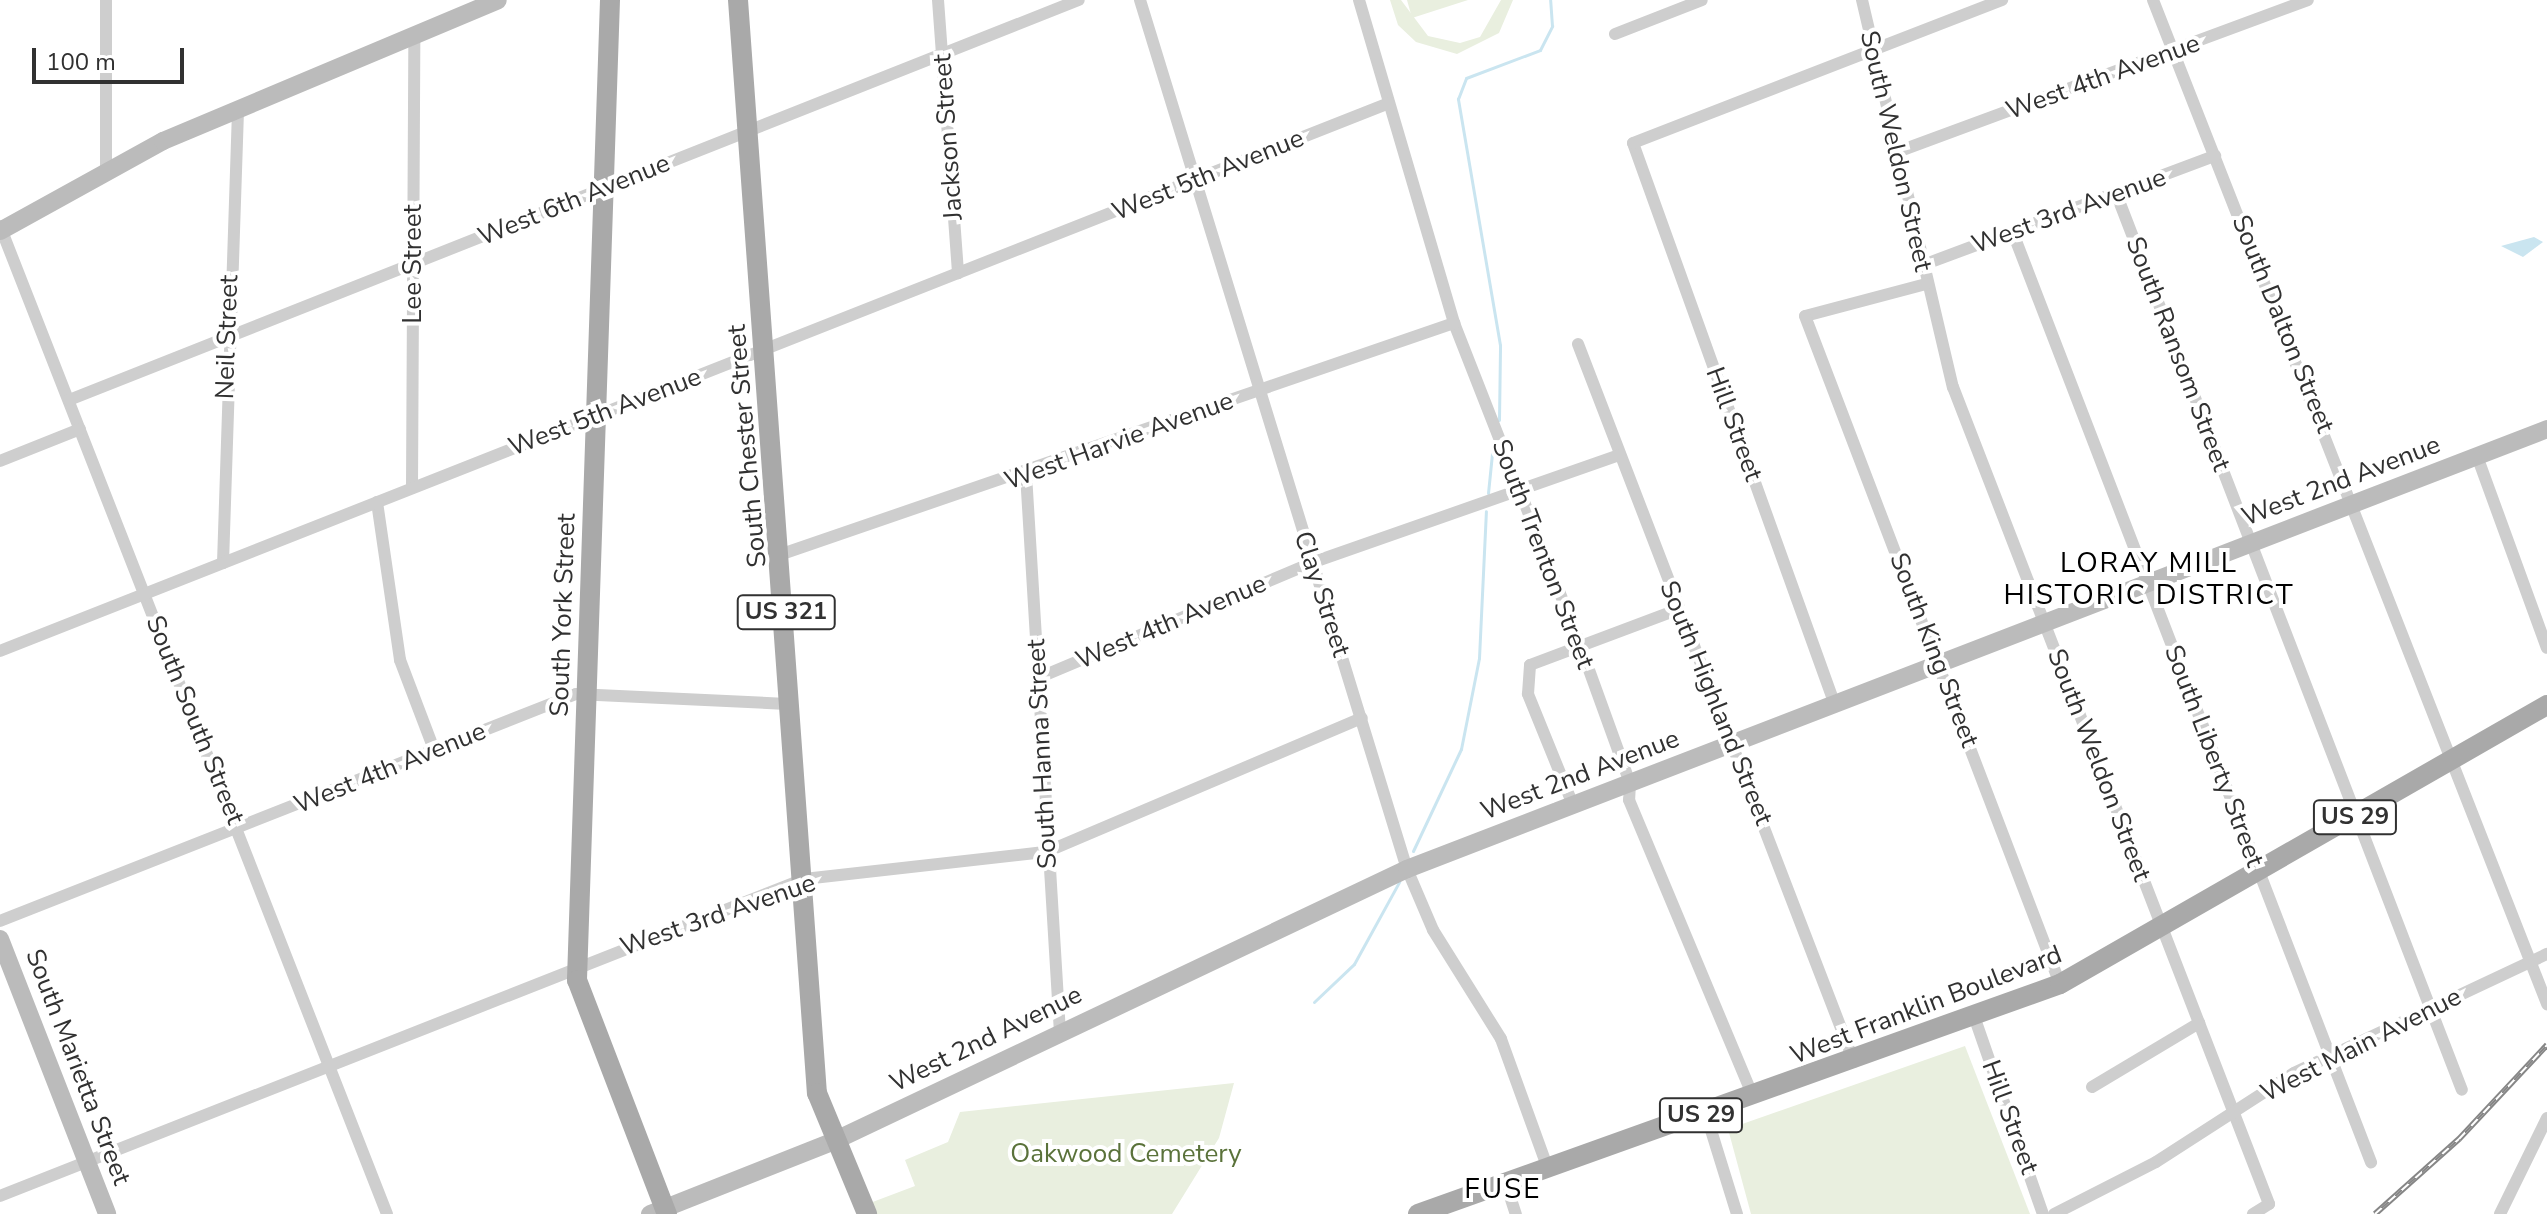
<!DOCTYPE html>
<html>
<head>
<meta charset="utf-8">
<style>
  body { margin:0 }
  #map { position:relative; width:2547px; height:1214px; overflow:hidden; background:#fff; font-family:"Nunito Sans",sans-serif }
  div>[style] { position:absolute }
  .green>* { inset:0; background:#e9efdf }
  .water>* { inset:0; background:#cae5f0 }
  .stream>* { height:3px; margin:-1.5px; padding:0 1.5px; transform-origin:1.5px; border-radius:1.5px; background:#cae5f0 }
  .street>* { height:12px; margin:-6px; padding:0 6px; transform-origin:6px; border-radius:6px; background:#cecece }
  .secondary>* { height:18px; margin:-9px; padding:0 9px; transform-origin:9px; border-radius:9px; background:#bbb }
  .primary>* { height:20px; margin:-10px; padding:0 10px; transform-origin:10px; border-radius:10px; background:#a9a9a9 }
  .rail>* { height:6px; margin-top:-3px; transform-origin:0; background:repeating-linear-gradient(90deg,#fff 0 9px,#868686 0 18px); box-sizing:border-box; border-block:2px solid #868686 }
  span { translate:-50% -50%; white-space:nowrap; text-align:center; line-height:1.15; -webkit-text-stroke:8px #fff; paint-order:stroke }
  .shield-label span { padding:2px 6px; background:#fff; border:2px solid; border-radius:6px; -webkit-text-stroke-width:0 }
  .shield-label { font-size:24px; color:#313131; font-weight:700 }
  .street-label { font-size:26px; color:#313131 }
  .park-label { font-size:26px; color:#5a723a }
  .neighbourhood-label { font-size:28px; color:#000; letter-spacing:2px }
  .scale { position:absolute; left:32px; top:48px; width:152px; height:36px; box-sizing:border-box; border:4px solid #313131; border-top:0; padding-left:10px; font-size:24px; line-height:28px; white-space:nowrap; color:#313131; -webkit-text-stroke:6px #fff; paint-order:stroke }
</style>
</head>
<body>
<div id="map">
  <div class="green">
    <div style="clip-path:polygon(1390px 0,1401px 0,1428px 36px,1460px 43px,1480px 37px,1501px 0,1513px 0,1499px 33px,1457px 54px,1416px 42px,1398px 25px)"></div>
    <div style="clip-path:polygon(1407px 0,1468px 0,1412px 18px)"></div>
    <div style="clip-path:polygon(1965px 1046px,2030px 1214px,1751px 1214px,1728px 1129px)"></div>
    <div style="clip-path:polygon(1234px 1083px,1219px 1138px,1172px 1214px,875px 1214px,870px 1203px,915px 1186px,905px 1160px,948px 1142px,960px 1112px)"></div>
  </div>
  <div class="water">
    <div style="clip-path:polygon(2534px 237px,2543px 242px,2523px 257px,2501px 246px)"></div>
  </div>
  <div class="stream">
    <div style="left:1499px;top:420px;width:75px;rotate:-89.2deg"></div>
    <div style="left:1500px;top:345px;width:250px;rotate:-99.7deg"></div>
    <div style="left:1458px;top:99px;width:22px;rotate:-69deg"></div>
    <div style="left:1466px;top:78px;width:79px;rotate:-20.7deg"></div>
    <div style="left:1540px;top:50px;width:27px;rotate:-63deg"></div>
    <div style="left:1552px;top:26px;width:26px;rotate:-94deg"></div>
    <div style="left:1488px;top:493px;width:49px;rotate:-84.2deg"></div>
    <div style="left:1413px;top:851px;width:113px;rotate:-64.8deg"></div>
    <div style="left:1461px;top:749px;width:93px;rotate:-78.8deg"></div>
    <div style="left:1479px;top:658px;width:147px;rotate:-87.3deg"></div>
    <div style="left:1314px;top:1002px;width:55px;rotate:-43.5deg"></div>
    <div style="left:1354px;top:964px;width:94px;rotate:-61.2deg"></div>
  </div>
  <div class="street">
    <div style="left:938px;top:0;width:274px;rotate:85.8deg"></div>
    <div style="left:1140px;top:0;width:909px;rotate:72.92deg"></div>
    <div style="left:1407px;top:869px;width:66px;rotate:66.9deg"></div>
    <div style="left:1433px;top:930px;width:128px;rotate:58deg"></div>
    <div style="left:1501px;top:1039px;width:138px;rotate:70.1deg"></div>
    <div style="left:1359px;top:0;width:337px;rotate:73.6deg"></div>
    <div style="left:1454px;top:323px;width:346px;rotate:68.6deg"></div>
    <div style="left:1580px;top:645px;width:147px;rotate:70.1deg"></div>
    <div style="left:1630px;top:783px;width:17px;rotate:93deg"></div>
    <div style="left:1629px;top:800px;width:322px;rotate:67.3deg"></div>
    <div style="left:1862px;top:0;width:398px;rotate:76.8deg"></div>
    <div style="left:1953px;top:387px;width:876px;rotate:68.85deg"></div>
    <div style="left:2269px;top:1204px;width:19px;rotate:148deg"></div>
    <div style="left:2153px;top:0;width:1079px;rotate:68.57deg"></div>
    <div style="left:1615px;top:34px;width:93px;rotate:-21.3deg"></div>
    <div style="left:1897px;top:152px;width:438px;rotate:-20.3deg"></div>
    <div style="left:106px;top:169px;width:169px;rotate:-90deg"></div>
    <div style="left:2116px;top:193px;width:961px;rotate:68.91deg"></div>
    <div style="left:0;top:226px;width:1061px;rotate:68.61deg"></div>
    <div style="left:2013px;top:233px;width:996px;rotate:68.93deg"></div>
    <div style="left:1923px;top:265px;width:312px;rotate:-20.5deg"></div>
    <div style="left:1926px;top:284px;width:125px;rotate:165.2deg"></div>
    <div style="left:1805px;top:316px;width:715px;rotate:69.11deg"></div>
    <div style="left:1578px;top:344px;width:769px;rotate:68.97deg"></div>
    <div style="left:69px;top:400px;width:1086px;rotate:-21.61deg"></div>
    <div style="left:2477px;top:456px;width:204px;rotate:70deg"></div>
    <div style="left:0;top:461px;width:86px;rotate:-21.8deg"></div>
    <div style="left:1026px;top:474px;width:560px;rotate:86.52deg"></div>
    <div style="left:412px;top:488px;width:448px;rotate:-89.7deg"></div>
    <div style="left:377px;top:502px;width:160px;rotate:81.7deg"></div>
    <div style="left:400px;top:660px;width:98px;rotate:69.2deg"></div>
    <div style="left:782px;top:554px;width:711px;rotate:-18.97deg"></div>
    <div style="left:223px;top:563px;width:452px;rotate:-88.1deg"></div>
    <div style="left:0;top:651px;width:1493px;rotate:-21.53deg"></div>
    <div style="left:1038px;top:678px;width:296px;rotate:-22.8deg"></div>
    <div style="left:1311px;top:563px;width:327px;rotate:-19.3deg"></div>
    <div style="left:1835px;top:705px;width:597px;rotate:-109.77deg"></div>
    <div style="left:1633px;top:143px;width:396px;rotate:-21.2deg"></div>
    <div style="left:1573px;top:805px;width:120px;rotate:-112.1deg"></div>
    <div style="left:1528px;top:694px;width:29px;rotate:-86deg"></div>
    <div style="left:1530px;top:665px;width:159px;rotate:-20.6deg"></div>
    <div style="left:0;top:921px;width:619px;rotate:-21.51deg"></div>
    <div style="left:576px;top:694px;width:216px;rotate:2.7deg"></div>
    <div style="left:1975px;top:1019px;width:207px;rotate:70.8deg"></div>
    <div style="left:2092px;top:1087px;width:125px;rotate:-30.9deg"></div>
    <div style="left:1706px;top:1114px;width:105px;rotate:72.8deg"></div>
    <div style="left:1506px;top:1184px;width:32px;rotate:72deg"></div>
    <div style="left:0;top:1196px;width:864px;rotate:-21.52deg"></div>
    <div style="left:804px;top:879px;width:244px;rotate:-6.4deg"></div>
    <div style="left:1046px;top:852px;width:343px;rotate:-23deg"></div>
    <div style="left:2054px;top:1214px;width:114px;rotate:-27deg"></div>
    <div style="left:2156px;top:1162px;width:164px;rotate:-32.8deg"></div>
    <div style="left:2294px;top:1073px;width:280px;rotate:-25.2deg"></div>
    <div style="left:2500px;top:1214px;width:107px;rotate:-63.9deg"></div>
  </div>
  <div class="secondary">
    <div style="left:0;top:231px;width:186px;rotate:-28.9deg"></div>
    <div style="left:163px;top:141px;width:363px;rotate:-22.8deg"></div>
    <div style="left:0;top:939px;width:295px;rotate:68.7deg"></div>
    <div style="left:650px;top:1214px;width:198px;rotate:-21.6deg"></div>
    <div style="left:834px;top:1141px;width:634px;rotate:-25.39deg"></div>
    <div style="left:1407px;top:869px;width:1222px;rotate:-21.1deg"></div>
  </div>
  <div class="primary">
    <div style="left:610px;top:0;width:981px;rotate:91.93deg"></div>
    <div style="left:577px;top:980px;width:251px;rotate:69deg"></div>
    <div style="left:738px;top:0;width:1096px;rotate:85.87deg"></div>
    <div style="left:817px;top:1093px;width:131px;rotate:67.5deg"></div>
    <div style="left:1418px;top:1214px;width:682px;rotate:-19.71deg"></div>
    <div style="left:2060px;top:984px;width:561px;rotate:-29.81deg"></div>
  </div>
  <div class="rail">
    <div style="left:2375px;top:1214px;width:113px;rotate:-41.8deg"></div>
    <div style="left:2459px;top:1139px;width:129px;rotate:-46.9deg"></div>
  </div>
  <div class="shield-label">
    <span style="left:786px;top:612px">US 321</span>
    <span style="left:2355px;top:817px">US 29</span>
    <span style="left:1701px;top:1115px">US 29</span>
  </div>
  <div class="street-label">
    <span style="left:2103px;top:77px;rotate:-20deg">West 4th Avenue</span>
    <span style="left:948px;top:137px;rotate:-94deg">Jackson Street</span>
    <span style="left:1896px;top:151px;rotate:77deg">South Weldon Street</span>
    <span style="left:1208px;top:175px;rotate:-22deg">West 5th Avenue</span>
    <span style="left:574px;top:200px;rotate:-22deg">West 6th Avenue</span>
    <span style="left:2069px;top:211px;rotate:-20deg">West 3rd Avenue</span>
    <span style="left:413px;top:264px;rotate:-90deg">Lee Street</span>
    <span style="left:2283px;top:324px;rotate:68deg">South Dalton Street</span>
    <span style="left:227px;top:337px;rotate:-88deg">Neil Street</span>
    <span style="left:2178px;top:354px;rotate:69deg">South Ransom Street</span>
    <span style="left:605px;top:412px;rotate:-21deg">West 5th Avenue</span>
    <span style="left:1734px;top:424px;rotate:70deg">Hill Street</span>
    <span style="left:1119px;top:441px;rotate:-20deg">West Harvie Avenue</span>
    <span style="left:747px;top:446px;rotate:-95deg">South Chester Street</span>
    <span style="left:2341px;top:481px;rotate:-21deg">West 2nd Avenue</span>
    <span style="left:1543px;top:554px;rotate:69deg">South Trenton Street</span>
    <span style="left:1322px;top:594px;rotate:72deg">Clay Street</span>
    <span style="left:563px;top:615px;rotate:-88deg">South York Street</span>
    <span style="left:1171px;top:622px;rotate:-23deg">West 4th Avenue</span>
    <span style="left:1934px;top:650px;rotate:69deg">South King Street</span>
    <span style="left:1716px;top:703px;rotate:68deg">South Highland Street</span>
    <span style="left:195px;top:720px;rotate:68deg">South South Street</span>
    <span style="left:1042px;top:754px;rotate:-93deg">South Hanna Street</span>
    <span style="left:2214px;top:756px;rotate:69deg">South Liberty Street</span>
    <span style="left:2099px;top:765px;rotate:69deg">South Weldon Street</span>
    <span style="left:390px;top:768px;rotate:-22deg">West 4th Avenue</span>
    <span style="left:1580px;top:775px;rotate:-21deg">West 2nd Avenue</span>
    <span style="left:718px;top:915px;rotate:-19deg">West 3rd Avenue</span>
    <span style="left:1926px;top:1005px;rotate:-21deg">West Franklin Boulevard</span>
    <span style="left:986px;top:1039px;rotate:-26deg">West 2nd Avenue</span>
    <span style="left:2361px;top:1045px;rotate:-27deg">West Main Avenue</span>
    <span style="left:78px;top:1067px;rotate:69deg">South Marietta Street</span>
    <span style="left:2010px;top:1117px;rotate:70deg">Hill Street</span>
  </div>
  <div class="park-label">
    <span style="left:1126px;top:1154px">Oakwood Cemetery</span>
  </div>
  <div class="neighbourhood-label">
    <span style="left:2149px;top:579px">LORAY MILL<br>HISTORIC DISTRICT</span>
    <span style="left:1503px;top:1189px">FUSE</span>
  </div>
  <div class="scale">100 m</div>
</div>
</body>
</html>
